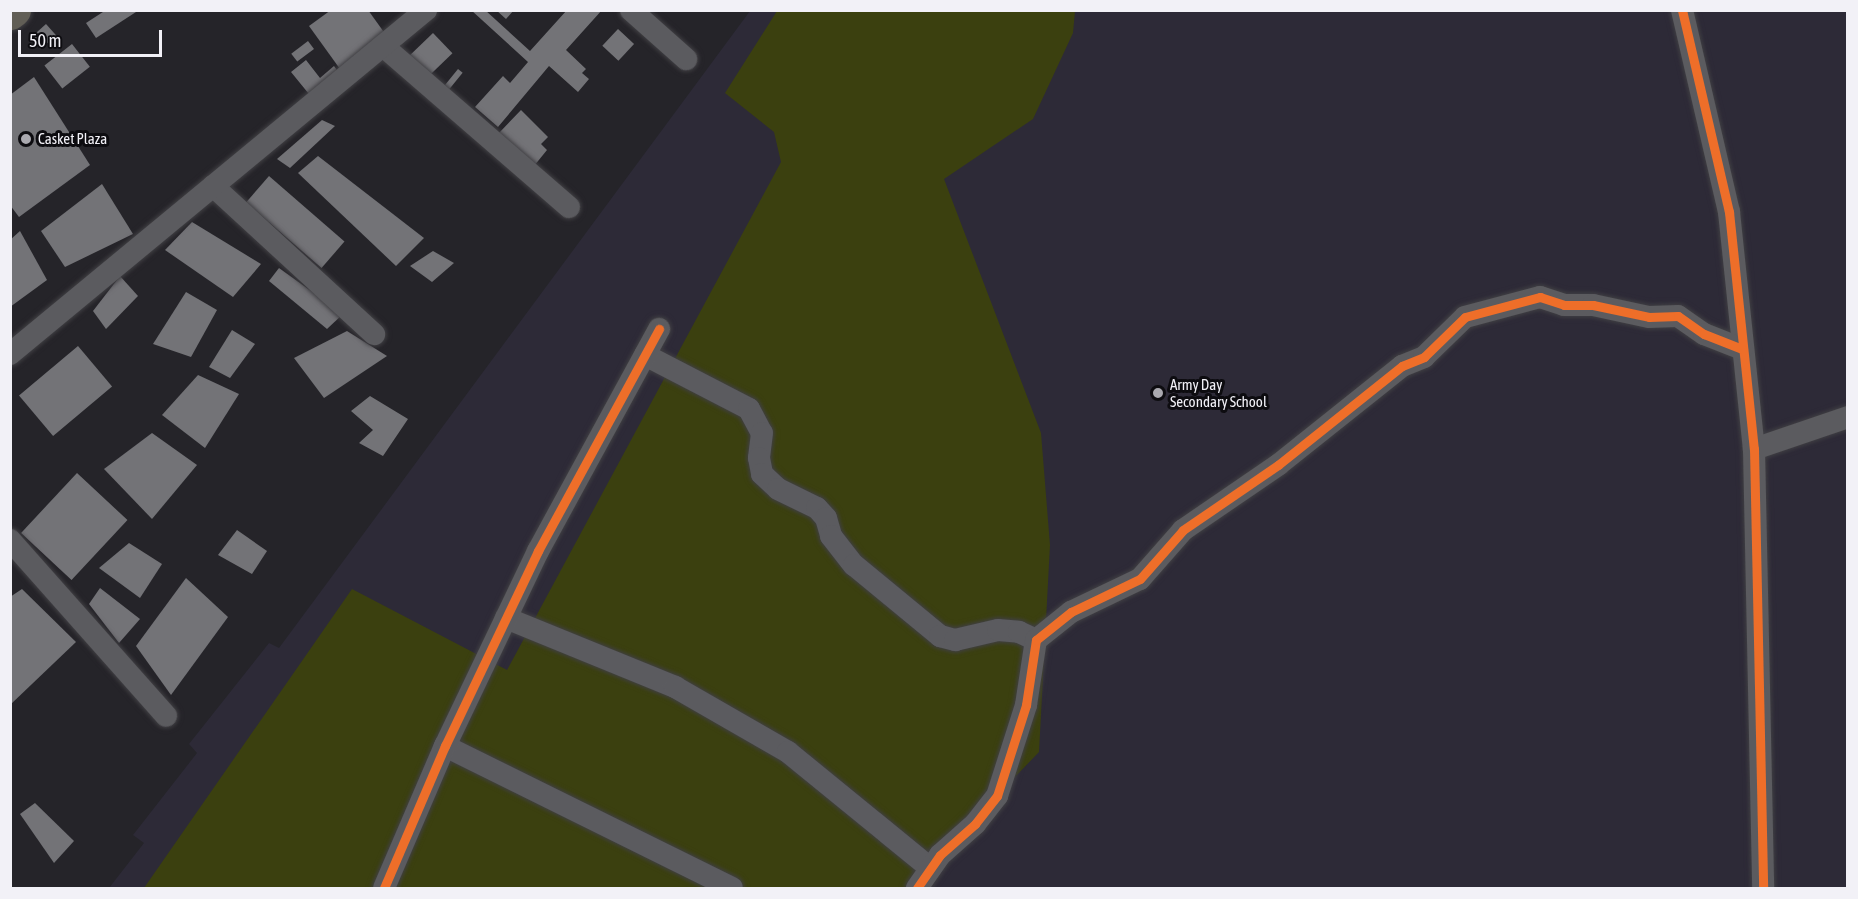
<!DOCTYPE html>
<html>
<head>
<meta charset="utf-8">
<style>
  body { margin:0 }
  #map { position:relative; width:1858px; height:899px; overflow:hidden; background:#252429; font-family:"Asap Condensed",sans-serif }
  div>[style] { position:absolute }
  .built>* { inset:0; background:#2d2a37 }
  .green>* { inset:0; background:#3b400f }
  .building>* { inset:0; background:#737377; transform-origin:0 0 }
  .roads { filter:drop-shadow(0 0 2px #403f43) drop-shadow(0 0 2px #403f43) }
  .minor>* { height:22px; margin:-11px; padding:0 11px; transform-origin:11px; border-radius:11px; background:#5b5b5f }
  .trunk>* { height:33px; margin:-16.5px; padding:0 16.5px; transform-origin:16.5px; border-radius:16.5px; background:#615e56 }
  .cycleway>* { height:9px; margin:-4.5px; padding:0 4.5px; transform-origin:4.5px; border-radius:4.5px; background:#ee6e29 }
  .dots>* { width:16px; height:16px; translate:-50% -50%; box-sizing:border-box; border:3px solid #0d0c10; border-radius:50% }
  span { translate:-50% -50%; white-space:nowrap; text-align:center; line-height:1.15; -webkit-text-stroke:6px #0d0c10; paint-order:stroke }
  .poi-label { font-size:15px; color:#f2f1f7 }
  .left { translate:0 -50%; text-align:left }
  .frame { position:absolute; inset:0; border:12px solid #f2f1f7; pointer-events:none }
  .scale { position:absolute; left:18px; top:30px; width:144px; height:27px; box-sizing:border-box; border:3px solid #f2f1f7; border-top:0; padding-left:8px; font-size:18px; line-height:21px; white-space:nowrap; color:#f2f1f7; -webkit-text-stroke:4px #0d0c10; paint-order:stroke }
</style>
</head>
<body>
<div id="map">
  <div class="built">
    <div style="clip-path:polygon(750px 11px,1847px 11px,1847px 888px,109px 888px,144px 843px,133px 835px,197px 753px,189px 744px,269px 643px,279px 648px)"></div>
  </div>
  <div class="green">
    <div style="clip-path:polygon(777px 11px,1075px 11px,1073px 33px,1033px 119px,944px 179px,1041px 433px,1050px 545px,1039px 752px,908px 888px,144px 888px,352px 589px,507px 670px,781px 162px,774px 132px,725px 93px)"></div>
  </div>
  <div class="building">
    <div style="clip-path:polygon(106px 10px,135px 10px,136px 12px,96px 38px,86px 23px)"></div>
    <div style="clip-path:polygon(331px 10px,368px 10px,386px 35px,340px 69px,309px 26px)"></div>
    <div style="clip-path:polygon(471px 10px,485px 10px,530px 51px,567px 10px,602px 10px,566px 50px,586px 69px,582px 73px,589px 79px,578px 92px,549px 66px,498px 127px,475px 107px,503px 76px,510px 83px,528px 62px)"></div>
    <div style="clip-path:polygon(496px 10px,514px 10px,506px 19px)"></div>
    <div style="left:46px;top:24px;width:15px;height:21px;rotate:48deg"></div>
    <div style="left:618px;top:29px;width:22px;height:23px;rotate:43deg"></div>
    <div style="left:433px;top:33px;width:28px;height:35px;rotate:46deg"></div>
    <div style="left:308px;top:41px;width:10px;height:21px;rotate:53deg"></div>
    <div style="left:72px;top:44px;width:29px;height:35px;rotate:52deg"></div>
    <div style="clip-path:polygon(306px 60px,320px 78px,334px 66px,342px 77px,313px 99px,291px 72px)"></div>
    <div style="left:458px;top:69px;width:6px;height:21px;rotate:39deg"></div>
    <div style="clip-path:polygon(34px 77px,90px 165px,19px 217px,10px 205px,10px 95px)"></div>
    <div style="clip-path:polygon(521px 110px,548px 137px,541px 144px,547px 150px,534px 166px,498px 134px)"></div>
    <div style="clip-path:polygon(322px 120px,335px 126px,290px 168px,277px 159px)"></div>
    <div style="clip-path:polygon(318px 156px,424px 238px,396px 266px,298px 173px)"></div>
    <div style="left:269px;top:176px;width:100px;height:35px;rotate:41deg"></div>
    <div style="clip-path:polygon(102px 184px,133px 234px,65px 267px,41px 231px)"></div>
    <div style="clip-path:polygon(192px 222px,261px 264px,233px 297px,165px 250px)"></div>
    <div style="clip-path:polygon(20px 231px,47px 280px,10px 307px,10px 240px)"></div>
    <div style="clip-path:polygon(433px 251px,454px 263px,432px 282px,410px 266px)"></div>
    <div style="clip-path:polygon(279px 268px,343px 314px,327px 329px,269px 281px)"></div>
    <div style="clip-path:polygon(120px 276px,138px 296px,106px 329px,93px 311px)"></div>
    <div style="clip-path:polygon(186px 292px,217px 310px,191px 357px,153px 344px)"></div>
    <div style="clip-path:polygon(232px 330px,255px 344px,230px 378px,209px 367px)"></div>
    <div style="clip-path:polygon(347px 331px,387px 356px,324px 398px,294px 358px)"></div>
    <div style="left:78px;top:346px;width:53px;height:77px;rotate:50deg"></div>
    <div style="clip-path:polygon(198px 375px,239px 394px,205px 448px,162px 415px)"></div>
    <div style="clip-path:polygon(370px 396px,408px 419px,383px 456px,359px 443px,373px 430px,351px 411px)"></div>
    <div style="clip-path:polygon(152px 433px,197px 465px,152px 519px,104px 469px)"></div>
    <div style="left:77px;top:473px;width:69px;height:82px;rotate:43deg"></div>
    <div style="clip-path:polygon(237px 530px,267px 551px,252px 574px,218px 555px)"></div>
    <div style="clip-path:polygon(129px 543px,162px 564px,140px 598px,99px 568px)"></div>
    <div style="clip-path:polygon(186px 578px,228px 617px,171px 695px,136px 646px)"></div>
    <div style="clip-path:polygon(100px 588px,140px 619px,119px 643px,89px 604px)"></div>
    <div style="clip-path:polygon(22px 589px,76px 642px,10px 705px,10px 597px)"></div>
    <div style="clip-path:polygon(35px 803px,74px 841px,54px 863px,20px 814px)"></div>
  </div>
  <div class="roads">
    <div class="minor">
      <div style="left:631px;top:10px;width:74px;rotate:41.7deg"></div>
      <div style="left:1682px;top:10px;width:207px;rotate:76.9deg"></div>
      <div style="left:1729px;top:212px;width:238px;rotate:84deg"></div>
      <div style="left:1754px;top:449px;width:439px;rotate:88.8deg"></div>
      <div style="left:383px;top:46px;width:246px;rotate:40.9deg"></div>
      <div style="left:213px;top:186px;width:219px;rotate:42.6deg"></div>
      <div style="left:10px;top:354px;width:540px;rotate:-39.59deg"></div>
      <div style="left:645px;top:355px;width:117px;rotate:27.4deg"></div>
      <div style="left:749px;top:409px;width:27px;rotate:62deg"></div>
      <div style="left:762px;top:433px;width:25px;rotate:97deg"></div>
      <div style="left:759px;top:458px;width:16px;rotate:79deg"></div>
      <div style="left:762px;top:474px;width:22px;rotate:43deg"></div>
      <div style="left:778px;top:489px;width:43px;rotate:26deg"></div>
      <div style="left:817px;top:508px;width:13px;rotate:48deg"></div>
      <div style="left:826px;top:518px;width:19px;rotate:74deg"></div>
      <div style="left:831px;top:536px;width:37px;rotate:52deg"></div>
      <div style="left:854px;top:565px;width:112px;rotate:39.5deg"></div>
      <div style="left:940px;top:636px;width:16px;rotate:15deg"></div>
      <div style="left:955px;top:640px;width:44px;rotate:-13.1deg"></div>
      <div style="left:998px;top:630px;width:21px;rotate:5deg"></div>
      <div style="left:1019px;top:632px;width:19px;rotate:25deg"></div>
      <div style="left:1754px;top:449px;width:99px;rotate:-18.8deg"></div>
      <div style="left:10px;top:540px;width:235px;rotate:48.4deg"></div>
      <div style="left:506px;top:618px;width:183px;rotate:22.2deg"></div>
      <div style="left:675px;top:687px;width:130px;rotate:29.9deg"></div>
      <div style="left:788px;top:752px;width:183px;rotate:39.2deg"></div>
      <div style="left:445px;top:746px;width:320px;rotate:26.3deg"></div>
      <div style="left:384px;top:888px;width:155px;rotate:-66.8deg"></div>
      <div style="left:445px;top:746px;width:216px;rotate:-64.5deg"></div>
      <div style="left:538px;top:551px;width:253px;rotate:-61.4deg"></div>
      <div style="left:917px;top:888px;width:40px;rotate:-55.1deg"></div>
      <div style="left:940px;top:855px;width:47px;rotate:-41.5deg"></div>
      <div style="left:975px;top:824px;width:36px;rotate:-52deg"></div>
      <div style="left:997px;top:796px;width:96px;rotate:-72.3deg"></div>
      <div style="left:1026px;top:705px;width:66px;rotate:-81.3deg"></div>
      <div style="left:1036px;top:640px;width:45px;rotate:-38.7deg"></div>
      <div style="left:1071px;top:612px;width:76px;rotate:-25.6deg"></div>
      <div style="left:1140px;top:579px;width:65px;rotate:-48.7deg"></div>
      <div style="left:1183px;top:530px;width:115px;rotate:-34.4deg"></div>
      <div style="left:1278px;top:465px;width:159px;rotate:-38.6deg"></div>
      <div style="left:1402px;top:366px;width:24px;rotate:-22deg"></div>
      <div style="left:1424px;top:357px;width:57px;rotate:-44.3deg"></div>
      <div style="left:1465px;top:317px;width:78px;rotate:-14.9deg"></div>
      <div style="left:1540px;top:297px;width:25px;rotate:18deg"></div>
      <div style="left:1564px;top:305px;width:29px"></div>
      <div style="left:1593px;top:305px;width:57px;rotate:12.1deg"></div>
      <div style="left:1649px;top:317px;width:29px;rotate:-2deg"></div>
      <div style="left:1678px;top:316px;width:32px;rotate:35deg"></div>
      <div style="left:1704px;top:334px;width:41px;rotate:21.5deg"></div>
    </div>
    <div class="trunk">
      <div style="left:10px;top:13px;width:5px;rotate:-37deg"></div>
    </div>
  </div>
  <div class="cycleway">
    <div style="left:1682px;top:10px;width:207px;rotate:76.9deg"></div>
    <div style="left:1729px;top:212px;width:238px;rotate:84deg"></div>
    <div style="left:1754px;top:449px;width:439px;rotate:88.8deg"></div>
    <div style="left:384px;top:888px;width:155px;rotate:-66.8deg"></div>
    <div style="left:445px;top:746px;width:216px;rotate:-64.5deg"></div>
    <div style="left:538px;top:551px;width:253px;rotate:-61.4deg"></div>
    <div style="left:917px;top:888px;width:40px;rotate:-55.1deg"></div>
    <div style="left:940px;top:855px;width:47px;rotate:-41.5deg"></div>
    <div style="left:975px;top:824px;width:36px;rotate:-52deg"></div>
    <div style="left:997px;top:796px;width:96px;rotate:-72.3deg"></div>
    <div style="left:1026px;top:705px;width:66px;rotate:-81.3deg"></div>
    <div style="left:1036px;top:640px;width:45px;rotate:-38.7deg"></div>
    <div style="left:1071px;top:612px;width:76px;rotate:-25.6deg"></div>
    <div style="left:1140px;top:579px;width:65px;rotate:-48.7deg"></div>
    <div style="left:1183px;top:530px;width:115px;rotate:-34.4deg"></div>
    <div style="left:1278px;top:465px;width:159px;rotate:-38.6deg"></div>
    <div style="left:1402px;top:366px;width:24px;rotate:-22deg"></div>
    <div style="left:1424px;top:357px;width:57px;rotate:-44.3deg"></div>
    <div style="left:1465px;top:317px;width:78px;rotate:-14.9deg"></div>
    <div style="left:1540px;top:297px;width:25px;rotate:18deg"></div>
    <div style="left:1564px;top:305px;width:29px"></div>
    <div style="left:1593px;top:305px;width:57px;rotate:12.1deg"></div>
    <div style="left:1649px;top:317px;width:29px;rotate:-2deg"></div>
    <div style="left:1678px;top:316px;width:32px;rotate:35deg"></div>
    <div style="left:1704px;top:334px;width:41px;rotate:21.5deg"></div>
  </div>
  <div class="dots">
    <div style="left:26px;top:139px;background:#aaa9af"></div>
    <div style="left:1158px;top:393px;background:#aaa9af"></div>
  </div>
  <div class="poi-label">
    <span class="left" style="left:38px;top:139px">Casket Plaza</span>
    <span class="left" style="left:1170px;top:393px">Army Day<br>Secondary School</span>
  </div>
  <div class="frame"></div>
  <div class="scale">50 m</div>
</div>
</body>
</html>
